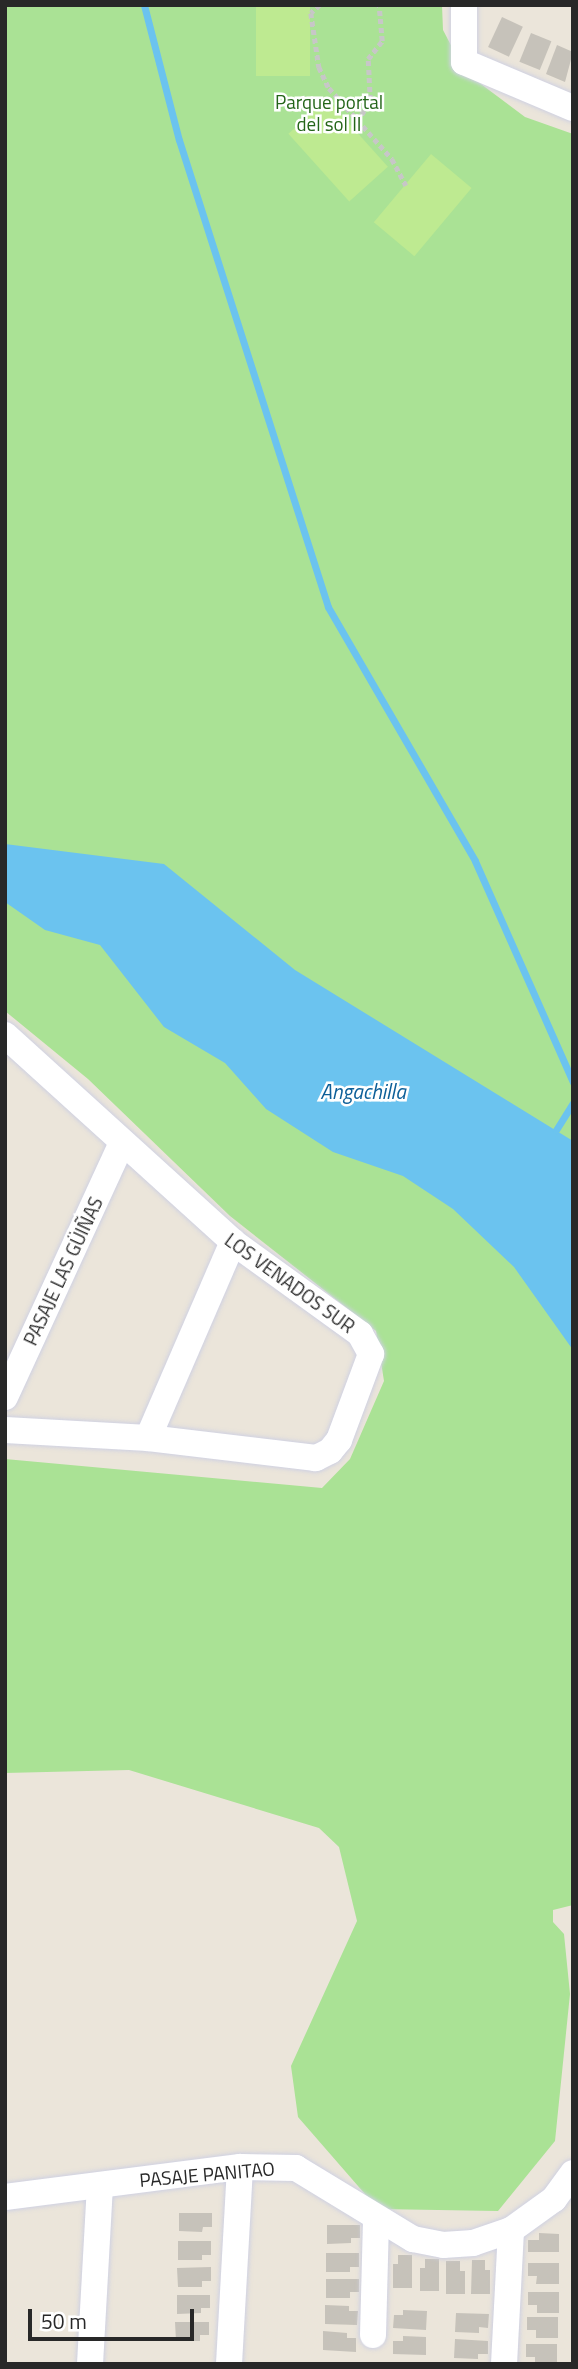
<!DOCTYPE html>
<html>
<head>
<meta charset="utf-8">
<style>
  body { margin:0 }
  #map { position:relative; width:578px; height:2369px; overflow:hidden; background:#ebe5da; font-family:"Titillium Web",sans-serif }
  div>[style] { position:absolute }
  .green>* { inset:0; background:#aae295 }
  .pitch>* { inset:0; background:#beea91; transform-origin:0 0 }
  .water>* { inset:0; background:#6bc3ef }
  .stream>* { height:7px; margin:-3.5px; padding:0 3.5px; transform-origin:3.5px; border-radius:3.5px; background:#6bc3ef }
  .building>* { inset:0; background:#c6c2ba; transform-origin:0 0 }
  .path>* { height:4.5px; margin-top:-2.25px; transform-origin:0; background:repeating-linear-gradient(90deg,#c7c7c7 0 5px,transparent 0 8.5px) }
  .roads { filter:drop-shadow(0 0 2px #cfd1e2) drop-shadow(0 0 2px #cfd1e2) }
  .minor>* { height:26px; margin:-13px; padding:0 13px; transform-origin:13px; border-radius:13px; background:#fff }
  span { translate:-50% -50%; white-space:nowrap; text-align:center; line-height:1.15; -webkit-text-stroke:5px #fff; paint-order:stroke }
  .park-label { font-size:19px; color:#246519 }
  .street-label { font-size:19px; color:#282828 }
  .water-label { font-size:21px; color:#0d5f98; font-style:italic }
  .frame { position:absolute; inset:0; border:7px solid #282828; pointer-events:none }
  .scale { position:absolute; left:28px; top:2309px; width:166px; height:32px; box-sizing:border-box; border:4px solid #282828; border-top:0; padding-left:9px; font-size:21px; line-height:24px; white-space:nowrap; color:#282828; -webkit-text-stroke:5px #fff; paint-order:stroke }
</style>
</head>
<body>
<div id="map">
  <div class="green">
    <div style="clip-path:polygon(5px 5px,442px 5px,443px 30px,465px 72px,525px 117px,573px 134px,573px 1905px,553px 1910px,553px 1922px,564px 1934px,570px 1994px,555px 2141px,498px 2211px,378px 2209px,298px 2117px,291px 2066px,357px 1921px,339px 1847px,319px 1828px,129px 1770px,5px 1773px,5px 1459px,322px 1488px,350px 1459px,384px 1381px,376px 1331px,230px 1216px,88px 1079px,5px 1011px)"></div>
  </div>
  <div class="pitch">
    <div style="left:256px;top:5px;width:54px;height:71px"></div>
    <div style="left:327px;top:99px;width:91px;height:52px;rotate:48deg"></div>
    <div style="left:431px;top:154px;width:53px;height:89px;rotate:40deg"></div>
  </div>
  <div class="water">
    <div style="clip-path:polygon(5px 844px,164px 864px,295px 970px,573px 1141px,573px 1350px,514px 1267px,453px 1209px,403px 1176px,333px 1152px,266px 1109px,225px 1063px,164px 1027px,100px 945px,45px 930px,5px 902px)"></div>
  </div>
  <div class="stream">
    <div style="left:144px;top:5px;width:139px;rotate:75.5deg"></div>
    <div style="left:179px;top:140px;width:490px;rotate:72.3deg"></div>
    <div style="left:328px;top:607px;width:293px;rotate:59.9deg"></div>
    <div style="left:475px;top:861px;width:242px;rotate:66.1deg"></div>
    <div style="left:556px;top:1130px;width:32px;rotate:-58deg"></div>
  </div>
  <div class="building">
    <div style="left:502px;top:17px;width:23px;height:33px;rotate:25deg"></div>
    <div style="left:531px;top:33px;width:22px;height:31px;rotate:22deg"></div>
    <div style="clip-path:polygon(557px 45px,573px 52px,565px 82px,546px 74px)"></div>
    <div style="clip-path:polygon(179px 2213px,212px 2213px,212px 2227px,203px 2227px,202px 2232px,179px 2231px)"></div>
    <div style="clip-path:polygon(327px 2225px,360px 2225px,360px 2238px,351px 2238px,351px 2243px,327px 2244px)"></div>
    <div style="clip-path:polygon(539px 2233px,559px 2234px,559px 2252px,528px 2252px,528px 2240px,539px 2240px)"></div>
    <div style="clip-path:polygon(178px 2241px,211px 2241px,211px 2255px,202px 2255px,202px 2260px,178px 2260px)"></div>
    <div style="clip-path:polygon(326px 2253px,359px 2253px,359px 2267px,350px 2267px,350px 2272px,326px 2272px)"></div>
    <div style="clip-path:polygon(398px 2255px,412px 2255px,412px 2288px,393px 2288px,393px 2264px,398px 2264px)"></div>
    <div style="clip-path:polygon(425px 2259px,439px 2259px,439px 2291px,420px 2291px,420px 2268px,425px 2268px)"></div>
    <div style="clip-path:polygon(472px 2260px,485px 2260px,485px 2270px,490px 2270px,490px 2294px,471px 2294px)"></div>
    <div style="clip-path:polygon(446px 2261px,460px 2261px,460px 2271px,465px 2271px,465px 2294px,446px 2294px)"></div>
    <div style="clip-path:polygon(528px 2263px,559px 2263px,559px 2284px,536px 2284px,537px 2276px,528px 2276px)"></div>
    <div style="clip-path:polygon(211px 2267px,211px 2281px,202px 2281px,202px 2287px,178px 2287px,177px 2268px)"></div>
    <div style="clip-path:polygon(326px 2279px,359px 2279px,359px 2292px,350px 2292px,350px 2298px,326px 2298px)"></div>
    <div style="clip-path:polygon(528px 2292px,559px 2292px,559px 2313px,537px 2313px,537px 2305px,528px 2305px)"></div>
    <div style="clip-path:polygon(177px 2295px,210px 2295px,210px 2308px,201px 2308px,201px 2313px,177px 2314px)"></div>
    <div style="clip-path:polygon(325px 2305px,349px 2306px,349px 2311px,358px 2311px,357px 2325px,325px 2324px)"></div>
    <div style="clip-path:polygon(403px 2310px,427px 2311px,426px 2330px,393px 2328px,394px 2315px,403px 2315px)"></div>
    <div style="clip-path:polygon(456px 2313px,489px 2314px,488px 2328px,479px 2327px,479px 2333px,455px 2332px)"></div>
    <div style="clip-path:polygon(527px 2317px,558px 2317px,558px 2338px,536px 2338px,536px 2330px,527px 2330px)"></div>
    <div style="clip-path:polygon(175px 2322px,209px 2322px,209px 2335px,200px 2335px,200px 2341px,176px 2341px)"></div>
    <div style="clip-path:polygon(323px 2331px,347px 2333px,347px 2338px,356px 2338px,356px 2352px,323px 2350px)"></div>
    <div style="clip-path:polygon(403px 2336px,426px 2337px,426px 2355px,393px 2354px,393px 2341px,403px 2341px)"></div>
    <div style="clip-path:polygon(455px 2339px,488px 2341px,488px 2354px,478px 2354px,478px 2359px,454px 2358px)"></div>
    <div style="clip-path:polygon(526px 2344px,557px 2344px,557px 2364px,535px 2364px,535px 2357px,526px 2357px)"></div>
  </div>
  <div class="path">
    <div style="left:320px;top:5px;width:12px;rotate:138deg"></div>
    <div style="left:311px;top:13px;width:55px;rotate:81.6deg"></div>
    <div style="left:319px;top:67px;width:23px;rotate:65deg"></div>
    <div style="left:329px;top:88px;width:95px;rotate:48.4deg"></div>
    <div style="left:392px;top:159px;width:30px;rotate:62deg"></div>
    <div style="left:357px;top:122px;width:26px;rotate:-59deg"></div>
    <div style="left:370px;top:100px;width:41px;rotate:-92.8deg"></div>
    <div style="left:368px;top:59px;width:23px;rotate:-52deg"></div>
    <div style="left:382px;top:41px;width:36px;rotate:-95deg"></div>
  </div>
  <div class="roads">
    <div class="minor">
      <div style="left:464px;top:5px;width:57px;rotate:90deg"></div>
      <div style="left:464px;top:62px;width:118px;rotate:22.9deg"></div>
      <div style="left:5px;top:1035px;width:308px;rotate:42.2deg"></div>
      <div style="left:233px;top:1242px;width:157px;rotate:35.9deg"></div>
      <div style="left:360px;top:1334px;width:23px;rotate:61deg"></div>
      <div style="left:371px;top:1354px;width:92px;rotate:110.4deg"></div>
      <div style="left:339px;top:1440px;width:14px;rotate:129deg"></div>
      <div style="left:330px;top:1451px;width:16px;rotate:153deg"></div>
      <div style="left:316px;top:1458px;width:169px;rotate:-173.2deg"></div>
      <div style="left:148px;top:1438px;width:143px;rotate:-176.8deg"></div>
      <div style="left:5px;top:1397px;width:277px;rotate:-65.3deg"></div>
      <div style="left:148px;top:1438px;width:214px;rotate:-66.6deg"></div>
      <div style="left:5px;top:2197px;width:237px;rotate:-7.3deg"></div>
      <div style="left:240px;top:2167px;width:56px;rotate:1deg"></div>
      <div style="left:296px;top:2168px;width:137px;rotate:31.3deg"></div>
      <div style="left:413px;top:2239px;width:31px;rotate:11deg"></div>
      <div style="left:443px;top:2245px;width:30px;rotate:-4deg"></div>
      <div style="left:473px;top:2243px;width:40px;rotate:-18.9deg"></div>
      <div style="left:511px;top:2230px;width:53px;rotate:-35.8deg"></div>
      <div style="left:554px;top:2199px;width:32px;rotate:-54deg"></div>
      <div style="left:373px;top:2335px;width:116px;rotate:-88.5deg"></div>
      <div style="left:90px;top:2364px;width:178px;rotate:-86.8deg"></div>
      <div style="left:229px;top:2364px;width:197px;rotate:-86.8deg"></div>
      <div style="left:504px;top:2364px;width:134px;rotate:-87deg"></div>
    </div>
  </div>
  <div class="park-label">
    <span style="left:329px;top:113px">Parque portal<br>del sol II</span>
  </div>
  <div class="street-label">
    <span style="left:63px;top:1271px;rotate:-65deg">PASAJE LAS GÜIÑAS</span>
    <span style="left:290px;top:1283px;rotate:36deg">LOS VENADOS SUR</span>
    <span style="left:207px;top:2174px;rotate:-5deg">PASAJE PANITAO</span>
  </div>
  <div class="water-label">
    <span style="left:363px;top:1091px">Angachilla</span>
  </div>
  <div class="frame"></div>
  <div class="scale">50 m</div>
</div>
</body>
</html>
